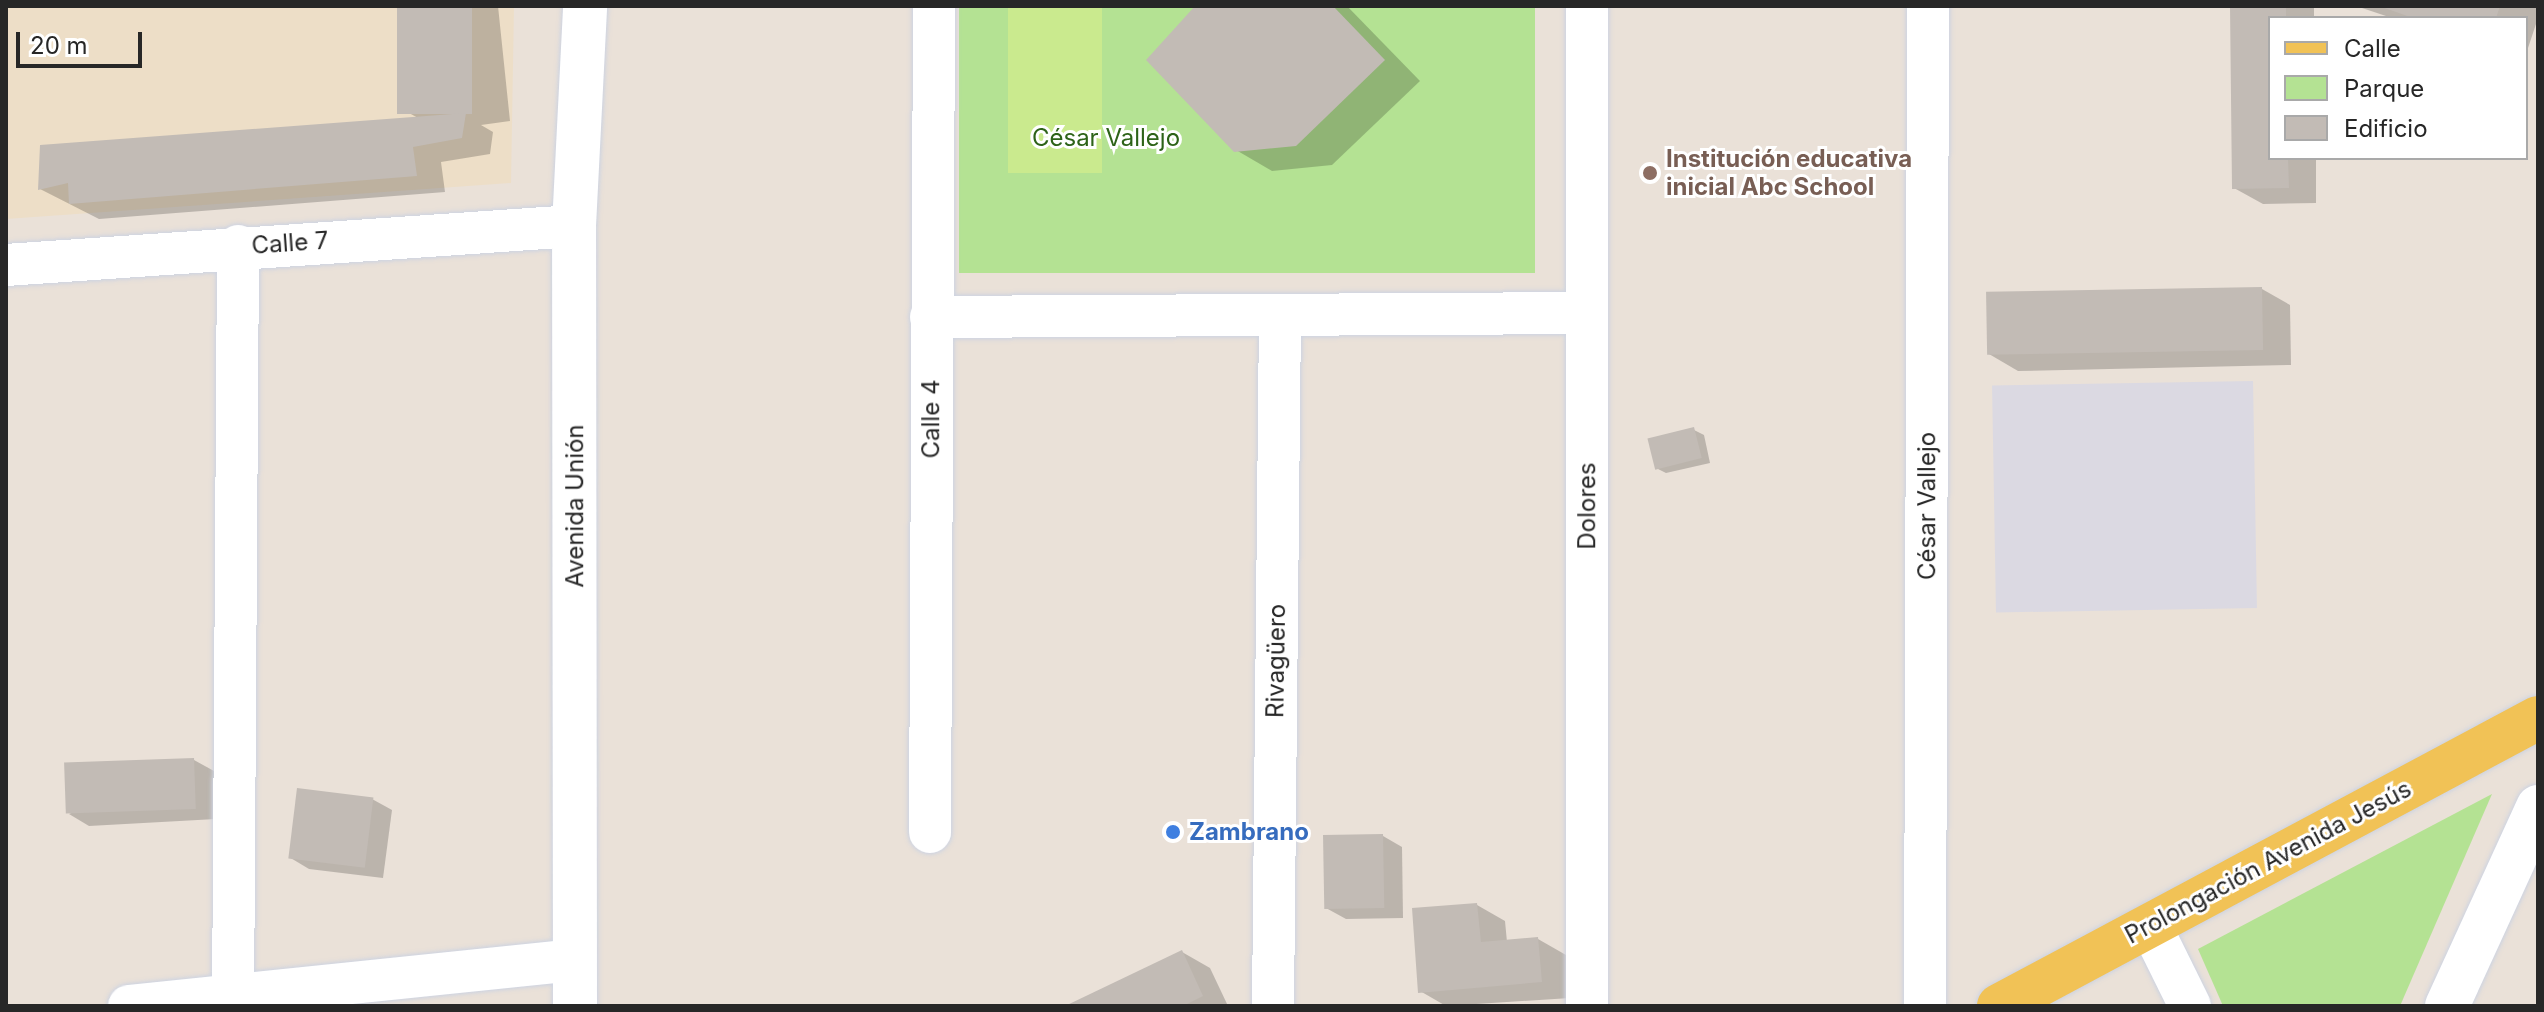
<!DOCTYPE html>
<html>
<head>
<meta charset="utf-8">
<style>
  body { margin:0 }
  #map { position:relative; width:2544px; height:1012px; overflow:hidden; background:#eae1d8; font-family:Inter,sans-serif }
  div>[style] { position:absolute }
  .industrial>* { inset:0; background:#dbd9e2; transform-origin:0 0 }
  .education>* { inset:0; background:#eddec7 }
  .green>* { inset:0; background:#b4e293; transform-origin:0 0 }
  .pitch>* { inset:0; background:#caea8e; transform-origin:0 0 }
  .shadow>* { inset:0; background:#0003 }
  .building>* { inset:0; background:#c2bbb5; transform-origin:0 0 }
  .roads { filter:drop-shadow(0 0 2px #cdd3e1) drop-shadow(0 0 2px #cdd3e1) }
  .minor>* { height:42px; margin:-21px; padding:0 21px; transform-origin:21px; border-radius:21px; background:#fff }
  .tertiary>* { height:44px; margin:-22px; padding:0 22px; transform-origin:22px; border-radius:22px; background:#fff }
  .primary>* { height:44px; margin:-22px; padding:0 22px; transform-origin:22px; border-radius:22px; background:#f1c256 }
  .dots>* { width:22px; height:22px; translate:-50% -50%; box-sizing:border-box; border:4px solid #fff; border-radius:50% }
  span { translate:-50% -50%; white-space:nowrap; text-align:center; line-height:1.15; -webkit-text-stroke:6px #fff; paint-order:stroke }
  .park-label { font-size:24px; color:#2d6318 }
  .education-label { font-size:24px; color:#785e54; font-weight:700 }
  .left { translate:0 -50%; text-align:left }
  .street-label { font-size:24px; color:#272727 }
  .shop-label { font-size:24px; color:#366cbe; font-weight:700 }
  .frame { position:absolute; inset:0; border:8px solid #272727; pointer-events:none }
  .legend { position:absolute; left:2268px; top:16px; width:260px; height:144px; box-sizing:border-box; background:#fff; border:2px solid #a9a9a9; margin:0; padding:10px 14px; list-style:none; font-size:24px; color:#272727 }
  .legend li { display:flex; align-items:center; gap:16px; height:40px }
  .legend b { width:40px; border:2px solid #a9a9a9 }
  .scale { position:absolute; left:16px; top:32px; width:126px; height:36px; box-sizing:border-box; border:4px solid #272727; border-top:0; padding-left:10px; font-size:24px; line-height:28px; white-space:nowrap; color:#272727; -webkit-text-stroke:6px #fff; paint-order:stroke }
</style>
</head>
<body>
<div id="map">
  <div class="industrial">
    <div style="left:2253px;top:381px;width:227px;height:261px;rotate:89deg"></div>
  </div>
  <div class="education">
    <div style="clip-path:polygon(6px 6px,514px 6px,511px 183px,6px 219px)"></div>
  </div>
  <div class="green">
    <div style="left:959px;top:6px;width:576px;height:267px"></div>
    <div style="clip-path:polygon(2492px 794px,2400px 1006px,2223px 1006px,2198px 949px)"></div>
  </div>
  <div class="pitch">
    <div style="left:1008px;top:6px;width:94px;height:167px"></div>
  </div>
  <div class="shadow">
    <div style="clip-path:polygon(399px 6px,498px 6px,510px 121px,481px 125px,493px 132px,490px 154px,441px 162px,445px 192px,99px 219px,40px 189px,42px 146px,420px 119px,409px 113px)"></div>
    <div style="clip-path:polygon(1197px 6px,1347px 6px,1420px 81px,1332px 165px,1272px 171px,1236px 150px)"></div>
    <div style="clip-path:polygon(2232px 6px,2314px 6px,2314px 18px,2270px 18px,2270px 158px,2316px 158px,2316px 203px,2263px 204px,2234px 188px)"></div>
    <div style="clip-path:polygon(2356px 6px,2538px 6px,2538px 18px,2526px 54px,2526px 18px,2392px 18px)"></div>
    <div style="clip-path:polygon(2262px 289px,2290px 305px,2291px 365px,2018px 371px,1989px 354px)"></div>
    <div style="clip-path:polygon(1694px 430px,1704px 435px,1710px 463px,1666px 473px,1656px 468px)"></div>
    <div style="clip-path:polygon(194px 760px,214px 771px,216px 819px,89px 826px,69px 814px)"></div>
    <div style="clip-path:polygon(372px 799px,392px 810px,383px 878px,309px 869px,289px 857px)"></div>
    <div style="clip-path:polygon(1383px 836px,1402px 847px,1403px 918px,1346px 919px,1326px 908px)"></div>
    <div style="clip-path:polygon(1477px 905px,1505px 921px,1507px 942px,1538px 939px,1566px 955px,1570px 998px,1446px 1006px,1420px 991px)"></div>
    <div style="clip-path:polygon(1182px 952px,1210px 968px,1228px 1006px,1070px 1006px)"></div>
  </div>
  <div class="building">
    <div style="left:397px;top:6px;width:75px;height:108px"></div>
    <div style="clip-path:polygon(1195px 6px,1333px 6px,1385px 60px,1296px 146px,1234px 152px,1146px 60px)"></div>
    <div style="clip-path:polygon(2230px 6px,2286px 6px,2286px 18px,2270px 18px,2270px 158px,2288px 158px,2289px 188px,2232px 189px)"></div>
    <div style="clip-path:polygon(2379px 6px,2500px 6px,2496px 18px,2413px 18px)"></div>
    <div style="clip-path:polygon(466px 113px,462px 138px,413px 147px,417px 176px,69px 204px,68px 183px,38px 190px,40px 145px)"></div>
    <div style="left:2262px;top:287px;width:63px;height:276px;rotate:89deg"></div>
    <div style="left:1694px;top:427px;width:32px;height:48px;rotate:76deg"></div>
    <div style="left:194px;top:758px;width:51px;height:130px;rotate:88deg"></div>
    <div style="left:297px;top:788px;width:77px;height:71px;rotate:7deg"></div>
    <div style="left:1383px;top:834px;width:74px;height:60px;rotate:89deg"></div>
    <div style="clip-path:polygon(1477px 903px,1481px 942px,1538px 937px,1542px 982px,1418px 993px,1412px 908px)"></div>
    <div style="clip-path:polygon(1182px 950px,1203px 996px,1183px 1006px,1065px 1006px)"></div>
  </div>
  <div class="roads">
    <div class="minor">
      <div style="left:6px;top:265px;width:569px;rotate:-3.93deg"></div>
      <div style="left:931px;top:317px;width:656px;rotate:-0.35deg"></div>
      <div style="left:930px;top:832px;width:826px;rotate:-89.72deg"></div>
      <div style="left:2150px;top:925px;width:90px;rotate:63.7deg"></div>
      <div style="left:129px;top:1006px;width:448px;rotate:-5.9deg"></div>
      <div style="left:233px;top:1006px;width:760px;rotate:-89.62deg"></div>
      <div style="left:1273px;top:1006px;width:689px;rotate:-89.42deg"></div>
      <div style="left:1587px;top:1006px;width:1000px;rotate:-90deg"></div>
      <div style="left:1925px;top:1006px;width:1000px;rotate:-89.83deg"></div>
    </div>
    <div class="tertiary">
      <div style="left:575px;top:1006px;width:780px;rotate:-90.07deg"></div>
      <div style="left:574px;top:226px;width:220px;rotate:-87.1deg"></div>
      <div style="left:2447px;top:1006px;width:219px;rotate:-65.4deg"></div>
    </div>
    <div class="primary">
      <div style="left:1999px;top:1006px;width:611px;rotate:-28.12deg"></div>
    </div>
  </div>
  <div class="dots">
    <div style="left:1650px;top:173px;background:#8d6e63"></div>
    <div style="left:1173px;top:832px;background:#3f7fe0"></div>
  </div>
  <div class="park-label">
    <span style="left:1106px;top:138px">César Vallejo</span>
  </div>
  <div class="education-label">
    <span class="left" style="left:1666px;top:173px">Institución educativa<br>inicial Abc School</span>
  </div>
  <div class="street-label">
    <span style="left:290px;top:243px;rotate:-4deg">Calle 7</span>
    <span style="left:931px;top:419px;rotate:-90deg">Calle 4</span>
    <span style="left:575px;top:506px;rotate:-90deg">Avenida Unión</span>
    <span style="left:1587px;top:506px;rotate:-90deg">Dolores</span>
    <span style="left:1927px;top:506px;rotate:-90deg">César Vallejo</span>
    <span style="left:1276px;top:661px;rotate:-89deg">Rivagüero</span>
    <span style="left:2268px;top:862px;rotate:-28deg">Prolongación Avenida Jesús</span>
  </div>
  <div class="shop-label">
    <span class="left" style="left:1189px;top:832px">Zambrano</span>
  </div>
  <div class="frame"></div>
  <ul class="legend">
  <li><b style="height:10px;background:#f1c256"></b>Calle</li>
  <li><b style="height:22px;background:#b4e293"></b>Parque</li>
  <li><b style="height:22px;background:#c2bbb5"></b>Edificio</li>
  </ul>
  <div class="scale">20 m</div>
</div>
</body>
</html>
